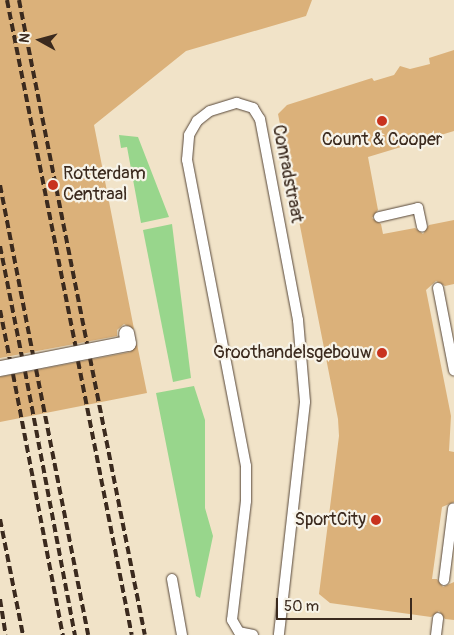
<!DOCTYPE html>
<html>
<head>
<meta charset="utf-8">
<style>
  body { margin:0 }
  #map { position:relative; width:454px; height:635px; overflow:hidden; background:#f1e3c8; font-family:Pangolin,sans-serif }
  div>[style] { position:absolute }
  .green>* { inset:0; background:#98d68c }
  .building>* { inset:0; background:#dbb17a }
  .roads { filter:drop-shadow(0 0 1px #564638) drop-shadow(0 0 1px #564638) }
  .service>* { height:10px; margin:-5px; padding:0 5px; transform-origin:5px; border-radius:5px; background:#fff }
  .rail>* { height:4px; margin-top:-2px; transform-origin:0; background:repeating-linear-gradient(90deg,#3b2a1e 0 8px,transparent 0 12px) }
  .bridges { filter:drop-shadow(0 0 1px #564638) drop-shadow(0 0 1px #564638) }
  .pedestrian-bridge>* { height:15px; margin:-7.5px; padding:0 7.5px; transform-origin:7.5px; border-radius:7.5px; background:#fff }
  .dots>* { width:14px; height:14px; translate:-50% -50%; box-sizing:border-box; border:2px solid #f7f3e8; border-radius:50% }
  span { translate:-50% -50%; white-space:nowrap; text-align:center; line-height:1.15; -webkit-text-stroke:4.5px #f7f3e8; paint-order:stroke }
  .poi-label { font-size:18px; color:#3b2a1e }
  .left { translate:0 -50%; text-align:left }
  .right { translate:-100% -50%; text-align:right }
  .street-label { font-size:18px; color:#3b2a1e }
  .north { position:absolute; left:15px; top:15px; width:50px; height:50px; -webkit-text-stroke:4px #f7f3e8; paint-order:stroke; rotate:277deg; font-size:14px; font-weight:700; line-height:20px; text-align:center; color:#3b2a1e }
  .north::after { content:''; display:block; margin:auto; width:18px; height:22px; background:#3b2a1e; clip-path:polygon(50% 0,100% 100%,50% 72%,0 100%) }
  .scale { position:absolute; left:276px; top:598px; width:136px; height:22px; box-sizing:border-box; border:2px solid #3b2a1e; border-top:0; padding-left:6px; font-size:15px; line-height:18px; white-space:nowrap; color:#3b2a1e; -webkit-text-stroke:4px #f7f3e8; paint-order:stroke }
</style>
</head>
<body>
<div id="map">
  <div class="green">
    <div style="clip-path:polygon(119px 135px,138px 137px,169px 217px,141px 223px,127px 147px,121px 148px)"></div>
    <div style="clip-path:polygon(172px 224px,191px 378px,173px 382px,143px 230px)"></div>
    <div style="clip-path:polygon(194px 386px,205px 420px,205px 508px,213px 536px,200px 598px,196px 596px,156px 393px)"></div>
  </div>
  <div class="building">
    <div style="clip-path:polygon(0 0,312px 0,306px 16px,186px 51px,94px 125px,134px 329px,124px 324px,117px 330px,117px 336px,0 358px)"></div>
    <div style="clip-path:polygon(454px 50px,454px 131px,368px 157px,378px 210px,372px 218px,381px 224px,383px 234px,415px 228px,423px 234px,429px 225px,454px 220px,454px 284px,445px 286px,436px 281px,426px 290px,451px 416px,449px 451px,454px 452px,454px 502px,442px 507px,432px 579px,437px 579px,443px 587px,454px 582px,454px 620px,445px 619px,439px 611px,431px 617px,330px 603px,319px 594px,339px 436px,338px 419px,278px 114px,287px 105px,372px 78px,374px 81px,394px 75px,400px 66px,410px 69px,430px 64px,429px 58px)"></div>
    <div style="clip-path:polygon(137px 344px,147px 393px,0 422px,0 377px,130px 352px)"></div>
  </div>
  <div class="roads">
    <div class="service">
      <div style="left:379px;top:217px;width:40px;rotate:-13deg"></div>
      <div style="left:418px;top:208px;width:19px;rotate:78deg"></div>
      <div style="left:438px;top:288px;width:84px;rotate:79deg"></div>
      <div style="left:172px;top:579px;width:57px;rotate:79.9deg"></div>
      <div style="left:444px;top:580px;width:72px;rotate:-82.8deg"></div>
      <div style="left:253px;top:635px;width:14px;rotate:-168deg"></div>
      <div style="left:239px;top:632px;width:14px;rotate:-120deg"></div>
      <div style="left:232px;top:620px;width:120px;rotate:-83.3deg"></div>
      <div style="left:246px;top:501px;width:35px;rotate:-90deg"></div>
      <div style="left:246px;top:466px;width:312px;rotate:-100.9deg"></div>
      <div style="left:187px;top:160px;width:25px;rotate:-85deg"></div>
      <div style="left:189px;top:135px;width:16px;rotate:-60deg"></div>
      <div style="left:197px;top:121px;width:16px;rotate:-38deg"></div>
      <div style="left:210px;top:111px;width:28px;rotate:-17deg"></div>
      <div style="left:237px;top:103px;width:17px;rotate:17deg"></div>
      <div style="left:253px;top:108px;width:13px;rotate:58deg"></div>
      <div style="left:260px;top:119px;width:205px;rotate:79.3deg"></div>
      <div style="left:298px;top:320px;width:82px;rotate:85.1deg"></div>
      <div style="left:305px;top:402px;width:234px;rotate:96.4deg"></div>
      <div style="left:436px;top:635px;width:17px;rotate:-83deg"></div>
    </div>
  </div>
  <div class="rail">
    <div style="left:7px;top:0;width:354px;rotate:78.8deg"></div>
    <div style="left:19px;top:0;width:351px;rotate:78.8deg"></div>
    <div style="left:0;top:185px;width:173px;rotate:79deg"></div>
    <div style="left:0;top:246px;width:113px;rotate:78.8deg"></div>
    <div style="left:0;top:310px;width:51px;rotate:78.7deg"></div>
    <div style="left:90px;top:358px;width:282px;rotate:78.8deg"></div>
    <div style="left:78px;top:361px;width:279px;rotate:78.9deg"></div>
    <div style="left:36px;top:369px;width:271px;rotate:78.9deg"></div>
    <div style="left:25px;top:371px;width:269px;rotate:79.3deg"></div>
    <div style="left:13px;top:374px;width:266px;rotate:79.2deg"></div>
    <div style="left:0;top:519px;width:118px;rotate:78.8deg"></div>
    <div style="left:0;top:599px;width:36px;rotate:81deg"></div>
  </div>
  <div class="bridges">
    <div class="pedestrian-bridge">
      <div style="left:0;top:368px;width:130px;rotate:-11.1deg"></div>
      <div style="left:128px;top:343px;width:10px;rotate:-101deg"></div>
    </div>
  </div>
  <div class="dots">
    <div style="left:382px;top:121px;background:#c8321e"></div>
    <div style="left:53px;top:185px;background:#c8321e"></div>
    <div style="left:382px;top:353px;background:#c8321e"></div>
    <div style="left:376px;top:520px;background:#c8321e"></div>
  </div>
  <div class="poi-label">
    <span style="left:382px;top:140px">Count &amp; Cooper</span>
    <span class="left" style="left:63px;top:185px">Rotterdam<br>Centraal</span>
    <span class="right" style="left:372px;top:353px">Groothandelsgebouw</span>
    <span class="right" style="left:366px;top:520px">SportCity</span>
  </div>
  <div class="street-label">
    <span style="left:287px;top:174px;rotate:79deg">Conradstraat</span>
  </div>
  <div class="north">N</div>
  <div class="scale">50 m</div>
</div>
</body>
</html>
